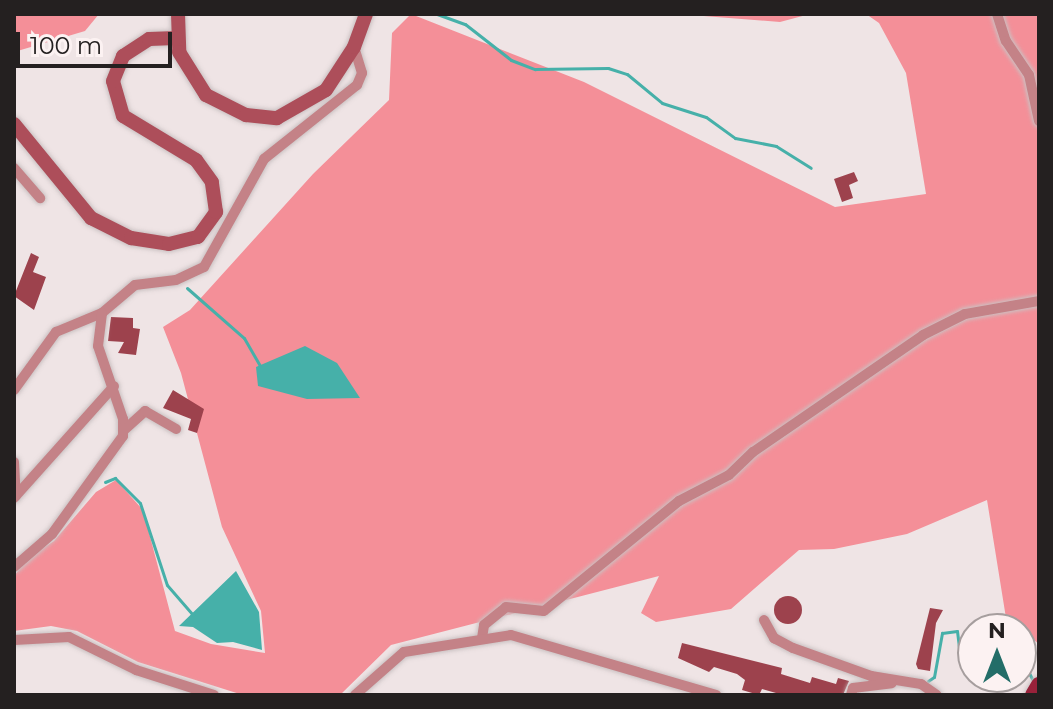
<!DOCTYPE html>
<html>
<head>
<meta charset="utf-8">
<style>
  body { margin:0 }
  #map { position:relative; width:1053px; height:709px; overflow:hidden; background:#efe4e5; font-family:Montserrat,sans-serif }
  div>[style] { position:absolute }
  .forest>* { inset:0; background:#f48f98 }
  .water>* { inset:0; background:#46b0a9 }
  .stream>* { height:3px; margin:-1.5px; padding:0 1.5px; transform-origin:1.5px; border-radius:1.5px; background:#46b0a9 }
  .building>* { inset:0; background:#9d424d }
  .round { border-radius:50% }
  .roads { filter:drop-shadow(0 0 2px #cac1c2) drop-shadow(0 0 2px #cac1c2) }
  .street>* { height:10px; margin:-5px; padding:0 5px; transform-origin:5px; border-radius:5px; background:#c48287 }
  .secondary>* { height:14px; margin:-7px; padding:0 7px; transform-origin:7px; border-radius:7px; background:#ad4e5a }
  .primary>* { height:16px; margin:-8px; padding:0 8px; transform-origin:8px; border-radius:8px; background:#99213a }
  span { translate:-50% -50%; white-space:nowrap; text-align:center; line-height:1.15; -webkit-text-stroke:8px #fcf2f2; paint-order:stroke }
  .frame { position:absolute; inset:0; border:16px solid #242020; pointer-events:none }
  .north { position:absolute; left:957px; top:613px; width:80px; height:80px; box-sizing:border-box; background:#fcf2f2; border:2px solid #a69e9e; border-radius:50%; rotate:0deg; font-size:22px; font-weight:700; line-height:32px; text-align:center; color:#242020 }
  .north::after { content:''; display:block; margin:auto; width:28px; height:36px; background:#236d68; clip-path:polygon(50% 0,100% 100%,50% 72%,0 100%) }
  .scale { position:absolute; left:16px; top:32px; width:156px; height:36px; box-sizing:border-box; border:4px solid #242020; border-top:0; padding-left:10px; font-size:24px; line-height:28px; white-space:nowrap; color:#242020; -webkit-text-stroke:6px #fcf2f2; paint-order:stroke }
</style>
</head>
<body>
<div id="map">
  <div class="forest">
    <div style="clip-path:polygon(14px 14px,99px 14px,85px 31px,14px 52px)"></div>
    <div style="clip-path:polygon(411px 14px,584px 82px,835px 207px,926px 194px,906px 73px,879px 23px,866px 14px,1039px 14px,1039px 644px,1006px 618px,987px 500px,907px 534px,834px 549px,799px 550px,731px 609px,656px 622px,641px 613px,659px 576px,391px 645px,340px 695px,243px 695px,138px 662px,77px 631px,51px 626px,14px 631px,14px 576px,28px 558px,54px 541px,96px 492px,116px 480px,143px 510px,175px 631px,211px 644px,265px 653px,261px 611px,222px 527px,181px 373px,163px 327px,190px 310px,313px 174px,389px 100px,392px 33px)"></div>
    <div style="clip-path:polygon(678px 14px,810px 14px,780px 22px)"></div>
  </div>
  <div class="water">
    <div style="clip-path:polygon(305px 346px,337px 363px,360px 398px,307px 399px,258px 386px,256px 367px)"></div>
    <div style="clip-path:polygon(236px 571px,259px 612px,262px 650px,233px 642px,217px 643px,193px 627px,179px 626px)"></div>
  </div>
  <div class="stream">
    <div style="left:385px;top:14px;width:18px"></div>
    <div style="left:437px;top:14px;width:30px;rotate:20deg"></div>
    <div style="left:465px;top:24px;width:58px;rotate:38deg"></div>
    <div style="left:511px;top:60px;width:26px;rotate:21deg"></div>
    <div style="left:535px;top:69px;width:73px;rotate:-0.8deg"></div>
    <div style="left:608px;top:68px;width:20px;rotate:18deg"></div>
    <div style="left:627px;top:74px;width:45px;rotate:39.6deg"></div>
    <div style="left:662px;top:103px;width:46px;rotate:17.7deg"></div>
    <div style="left:706px;top:117px;width:36px;rotate:36deg"></div>
    <div style="left:735px;top:138px;width:42px;rotate:11deg"></div>
    <div style="left:776px;top:146px;width:41px;rotate:32.2deg"></div>
    <div style="left:187px;top:288px;width:76px;rotate:41.3deg"></div>
    <div style="left:244px;top:338px;width:32px;rotate:60deg"></div>
    <div style="left:105px;top:482px;width:11px;rotate:-22deg"></div>
    <div style="left:115px;top:478px;width:35px;rotate:45deg"></div>
    <div style="left:140px;top:503px;width:86px;rotate:71.8deg"></div>
    <div style="left:167px;top:585px;width:40px;rotate:49deg"></div>
    <div style="left:1027px;top:669px;width:11px;rotate:63deg"></div>
    <div style="left:928px;top:681px;width:7px;rotate:-34deg"></div>
    <div style="left:934px;top:677px;width:45px;rotate:-79.7deg"></div>
    <div style="left:942px;top:633px;width:15px;rotate:-8deg"></div>
    <div style="left:957px;top:631px;width:24px;rotate:83deg"></div>
    <div style="left:960px;top:655px;width:14px;rotate:25deg"></div>
  </div>
  <div class="building">
    <div style="clip-path:polygon(854px 172px,858px 181px,849px 185px,853px 198px,842px 202px,834px 179px)"></div>
    <div style="clip-path:polygon(31px 253px,39px 257px,33px 272px,46px 277px,34px 310px,14px 296px)"></div>
    <div style="clip-path:polygon(111px 317px,133px 318px,133px 328px,140px 329px,136px 355px,118px 353px,124px 342px,108px 341px)"></div>
    <div style="clip-path:polygon(173px 390px,204px 409px,197px 433px,188px 430px,191px 419px,163px 408px)"></div>
    <div class="round" style="left:774px;top:596px;width:28px;height:28px"></div>
    <div style="clip-path:polygon(930px 608px,943px 610px,936px 623px,930px 671px,918px 669px,916px 664px)"></div>
    <div style="clip-path:polygon(682px 643px,782px 668px,781px 674px,810px 683px,812px 677px,836px 684px,838px 678px,849px 681px,843px 695px,783px 695px,762px 689px,759px 695px,742px 690px,745px 680px,737px 674px,714px 667px,709px 672px,678px 658px)"></div>
  </div>
  <div class="roads">
    <div class="street">
      <div style="left:997px;top:14px;width:28px;rotate:72deg"></div>
      <div style="left:1006px;top:41px;width:41px;rotate:55.9deg"></div>
      <div style="left:1029px;top:75px;width:47px;rotate:77.7deg"></div>
      <div style="left:14px;top:168px;width:40px;rotate:49deg"></div>
      <div style="left:14px;top:390px;width:72px;rotate:-54.1deg"></div>
      <div style="left:56px;top:332px;width:50px;rotate:-22.4deg"></div>
      <div style="left:102px;top:313px;width:43px;rotate:-40.3deg"></div>
      <div style="left:135px;top:285px;width:41px;rotate:-7deg"></div>
      <div style="left:176px;top:280px;width:31px;rotate:-25deg"></div>
      <div style="left:204px;top:267px;width:124px;rotate:-60.9deg"></div>
      <div style="left:264px;top:159px;width:119px;rotate:-38.5deg"></div>
      <div style="left:357px;top:85px;width:13px;rotate:-67deg"></div>
      <div style="left:362px;top:73px;width:27px;rotate:-107deg"></div>
      <div style="left:123px;top:431px;width:30px;rotate:-42deg"></div>
      <div style="left:145px;top:411px;width:36px;rotate:30deg"></div>
      <div style="left:14px;top:462px;width:34px;rotate:87deg"></div>
      <div style="left:14px;top:498px;width:150px;rotate:-48.2deg"></div>
      <div style="left:14px;top:567px;width:50px;rotate:-41deg"></div>
      <div style="left:52px;top:534px;width:121px;rotate:-54.1deg"></div>
      <div style="left:123px;top:436px;width:17px;rotate:-90deg"></div>
      <div style="left:123px;top:419px;width:77px;rotate:-108.9deg"></div>
      <div style="left:98px;top:346px;width:33px;rotate:-83deg"></div>
      <div style="left:764px;top:620px;width:21px;rotate:61deg"></div>
      <div style="left:774px;top:638px;width:21px;rotate:28deg"></div>
      <div style="left:793px;top:648px;width:83px;rotate:19.7deg"></div>
      <div style="left:871px;top:676px;width:51px;rotate:9.1deg"></div>
      <div style="left:921px;top:684px;width:19px;rotate:35deg"></div>
      <div style="left:482px;top:638px;width:13px;rotate:-81deg"></div>
      <div style="left:484px;top:625px;width:28px;rotate:-39deg"></div>
      <div style="left:506px;top:607px;width:38px;rotate:6deg"></div>
      <div style="left:544px;top:611px;width:174px;rotate:-39.2deg"></div>
      <div style="left:679px;top:501px;width:56px;rotate:-27.5deg"></div>
      <div style="left:729px;top:475px;width:33px;rotate:-44deg"></div>
      <div style="left:753px;top:452px;width:206px;rotate:-34.5deg"></div>
      <div style="left:923px;top:335px;width:47px;rotate:-26.6deg"></div>
      <div style="left:965px;top:314px;width:75px;rotate:-10deg"></div>
      <div style="left:14px;top:640px;width:55px;rotate:-3.1deg"></div>
      <div style="left:69px;top:637px;width:75px;rotate:26.2deg"></div>
      <div style="left:136px;top:670px;width:82px;rotate:17.8deg"></div>
      <div style="left:355px;top:695px;width:65px;rotate:-41.3deg"></div>
      <div style="left:404px;top:652px;width:108px;rotate:-9deg"></div>
      <div style="left:511px;top:635px;width:214px;rotate:16.3deg"></div>
      <div style="left:851px;top:695px;width:7px;rotate:-74deg"></div>
      <div style="left:853px;top:688px;width:39px;rotate:-7deg"></div>
    </div>
    <div class="secondary">
      <div style="left:178px;top:14px;width:38px;rotate:88deg"></div>
      <div style="left:179px;top:52px;width:51px;rotate:57.9deg"></div>
      <div style="left:206px;top:95px;width:45px;rotate:26.6deg"></div>
      <div style="left:246px;top:115px;width:31px;rotate:6deg"></div>
      <div style="left:277px;top:118px;width:56px;rotate:-29.7deg"></div>
      <div style="left:326px;top:90px;width:51px;rotate:-56.9deg"></div>
      <div style="left:354px;top:47px;width:35px;rotate:-70deg"></div>
      <div style="left:14px;top:124px;width:122px;rotate:50.7deg"></div>
      <div style="left:91px;top:218px;width:45px;rotate:26.6deg"></div>
      <div style="left:131px;top:238px;width:38px;rotate:9deg"></div>
      <div style="left:169px;top:244px;width:30px;rotate:-14deg"></div>
      <div style="left:198px;top:237px;width:31px;rotate:-54deg"></div>
      <div style="left:216px;top:212px;width:30px;rotate:-98deg"></div>
      <div style="left:212px;top:182px;width:27px;rotate:-126deg"></div>
      <div style="left:196px;top:160px;width:85px;rotate:-148.9deg"></div>
      <div style="left:123px;top:116px;width:36px;rotate:-106deg"></div>
      <div style="left:113px;top:81px;width:27px;rotate:-68deg"></div>
      <div style="left:123px;top:56px;width:31px;rotate:-33deg"></div>
      <div style="left:149px;top:39px;width:27px;rotate:-2deg"></div>
    </div>
    <div class="primary">
      <div style="left:1033px;top:695px;width:12px;rotate:-59deg"></div>
    </div>
  </div>
  <div class="frame"></div>
  <div class="north">N</div>
  <div class="scale">100 m</div>
</div>
</body>
</html>
